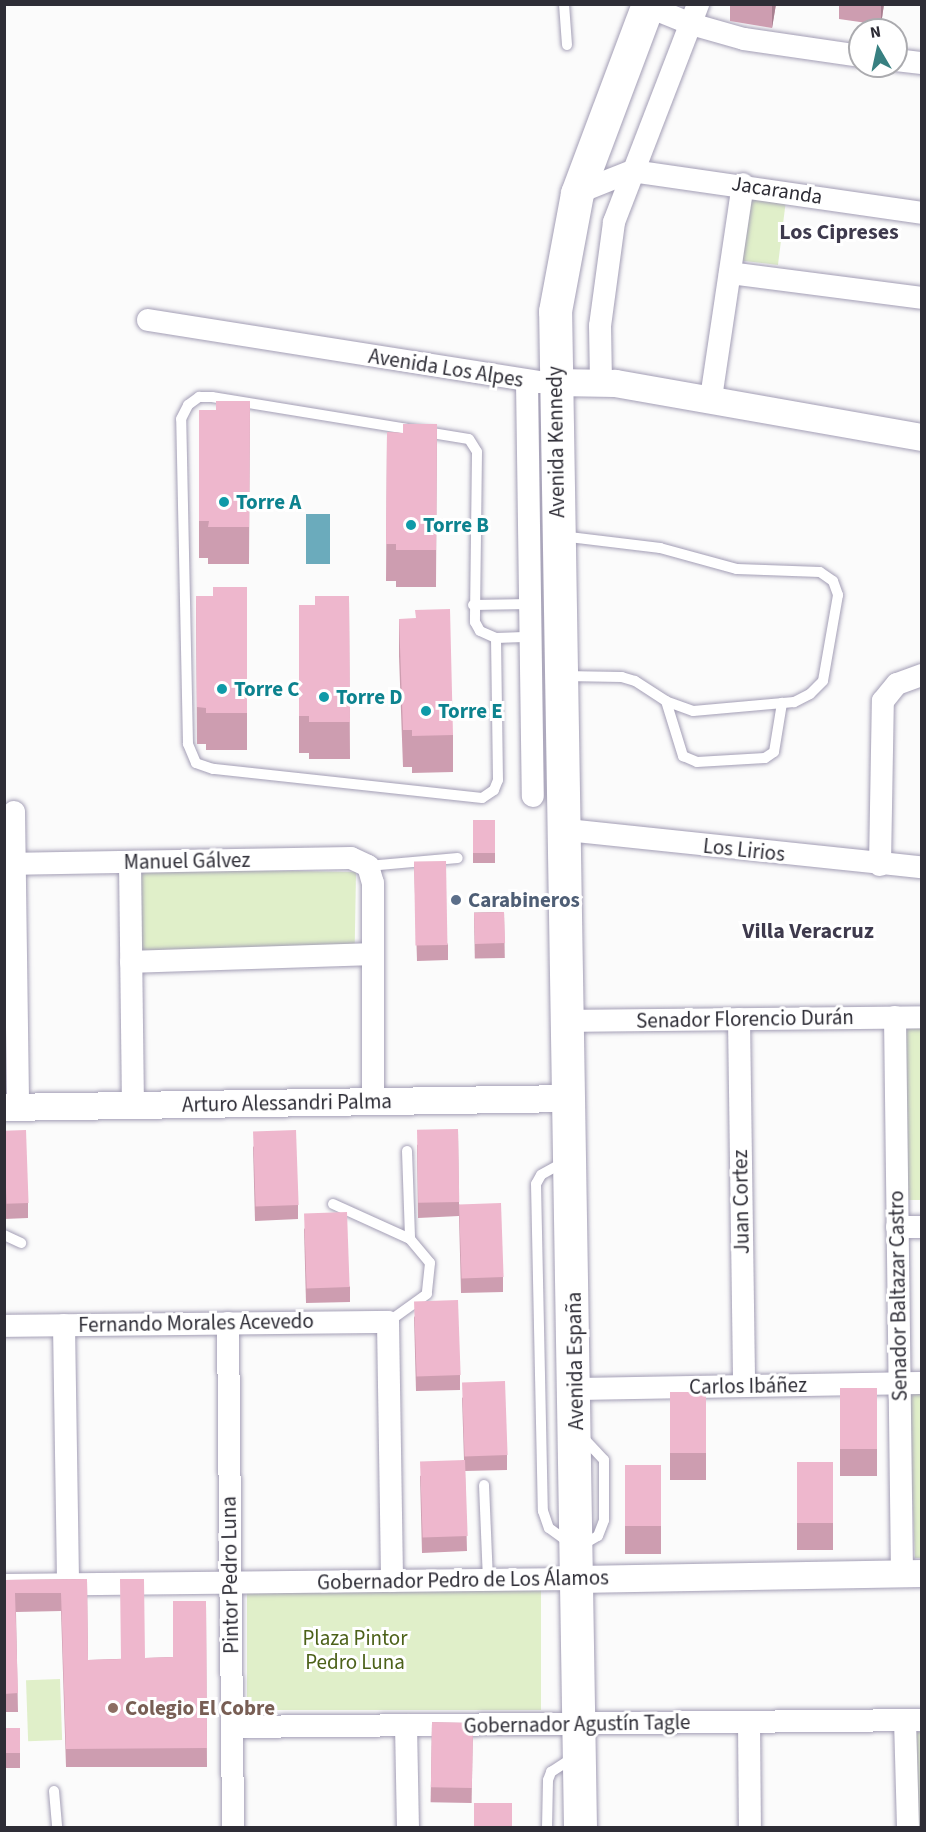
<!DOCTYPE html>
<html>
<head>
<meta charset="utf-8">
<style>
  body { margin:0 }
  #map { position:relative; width:926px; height:1832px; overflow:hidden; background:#fbfbfb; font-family:"Source Sans 3",sans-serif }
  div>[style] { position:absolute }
  .green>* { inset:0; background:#e0efc9; transform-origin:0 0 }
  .water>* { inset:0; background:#6babbc; transform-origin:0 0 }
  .roads { filter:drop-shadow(0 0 2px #a39eb5) drop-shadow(0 0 2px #a39eb5) }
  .service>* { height:10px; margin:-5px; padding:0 5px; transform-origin:5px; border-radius:5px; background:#fff }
  .minor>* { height:22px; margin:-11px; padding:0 11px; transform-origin:11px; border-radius:11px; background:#fff }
  .tertiary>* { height:27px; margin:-13.5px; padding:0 13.5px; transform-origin:13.5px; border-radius:13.5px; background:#fff }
  .primary>* { height:33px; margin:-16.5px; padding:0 16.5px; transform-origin:16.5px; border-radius:16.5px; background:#fff }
  .wall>* { inset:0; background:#cd9db0; transform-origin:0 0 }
  .shaded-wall>* { inset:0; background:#a78090 }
  .building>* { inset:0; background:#eeb7cd; transform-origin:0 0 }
  .dots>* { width:16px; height:16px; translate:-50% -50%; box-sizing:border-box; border:3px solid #fff; border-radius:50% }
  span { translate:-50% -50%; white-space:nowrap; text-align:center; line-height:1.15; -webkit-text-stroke:6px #fff; paint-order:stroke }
  .street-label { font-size:21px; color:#2e2d36 }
  .culture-label { font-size:21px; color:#0d838f; font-weight:700 }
  .left { translate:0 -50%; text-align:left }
  .service-label { font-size:21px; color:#4e5e75; font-weight:700 }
  .park-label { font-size:21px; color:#4c6119 }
  .education-label { font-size:21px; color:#785e54; font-weight:700 }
  .neighbourhood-label { font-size:22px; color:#3e3a4d; font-weight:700 }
  .frame { position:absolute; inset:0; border:6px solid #2e2d36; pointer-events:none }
  .north { position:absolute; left:848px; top:18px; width:60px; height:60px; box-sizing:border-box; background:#fff; border:2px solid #ababaf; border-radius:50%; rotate:351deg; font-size:16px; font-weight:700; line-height:24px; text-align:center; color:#2e2d36 }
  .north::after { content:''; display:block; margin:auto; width:21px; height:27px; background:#388081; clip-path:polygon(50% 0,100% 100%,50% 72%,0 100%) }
</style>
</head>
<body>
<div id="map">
  <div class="green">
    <div style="left:750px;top:181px;width:38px;height:80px;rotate:7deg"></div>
    <div style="left:356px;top:872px;width:83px;height:222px;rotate:91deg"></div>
    <div style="clip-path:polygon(903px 1020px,921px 1021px,921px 1200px,907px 1200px)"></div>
    <div style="clip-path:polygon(908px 1393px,921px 1393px,921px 1558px,915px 1558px)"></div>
    <div style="left:541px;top:1585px;width:125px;height:294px;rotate:90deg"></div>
    <div style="left:60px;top:1679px;width:61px;height:34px;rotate:88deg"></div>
    <div style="clip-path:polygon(916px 1732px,921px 1732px,921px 1827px,915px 1828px)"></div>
  </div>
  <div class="water">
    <div style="left:306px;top:514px;width:24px;height:50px"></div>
  </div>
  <div class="roads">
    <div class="service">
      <div style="left:564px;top:4px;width:41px;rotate:85.8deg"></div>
      <div style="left:561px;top:536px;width:100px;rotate:6.9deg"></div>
      <div style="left:660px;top:548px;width:80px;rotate:15.3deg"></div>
      <div style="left:737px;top:569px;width:83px;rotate:2.1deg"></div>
      <div style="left:820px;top:572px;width:16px;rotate:35deg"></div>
      <div style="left:833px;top:581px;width:15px;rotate:70deg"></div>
      <div style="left:838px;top:595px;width:87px;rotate:99.9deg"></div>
      <div style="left:823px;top:681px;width:18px;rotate:135deg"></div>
      <div style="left:810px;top:694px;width:18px;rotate:153deg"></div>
      <div style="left:794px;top:702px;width:101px;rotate:174.9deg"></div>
      <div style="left:693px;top:711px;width:29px;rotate:-160deg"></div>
      <div style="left:666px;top:701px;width:37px;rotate:-147deg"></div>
      <div style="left:635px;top:681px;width:14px;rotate:-163deg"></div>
      <div style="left:622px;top:677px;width:58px;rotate:-179deg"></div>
      <div style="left:473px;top:605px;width:57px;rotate:-1deg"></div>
      <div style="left:496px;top:638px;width:142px;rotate:89.2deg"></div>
      <div style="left:498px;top:780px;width:11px;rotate:112deg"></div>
      <div style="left:494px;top:790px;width:14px;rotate:146deg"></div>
      <div style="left:482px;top:798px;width:271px;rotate:-173.8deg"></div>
      <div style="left:213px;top:769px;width:18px;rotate:-161deg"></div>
      <div style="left:196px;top:763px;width:21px;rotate:-113deg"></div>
      <div style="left:188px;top:744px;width:325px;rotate:-91.2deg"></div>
      <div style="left:181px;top:419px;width:16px;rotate:-63deg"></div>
      <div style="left:188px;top:405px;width:14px;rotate:-36deg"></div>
      <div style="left:199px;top:397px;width:13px"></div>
      <div style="left:212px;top:397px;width:260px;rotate:9.3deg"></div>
      <div style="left:469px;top:439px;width:15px;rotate:58deg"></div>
      <div style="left:477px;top:452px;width:170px;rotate:90.7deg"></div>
      <div style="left:475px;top:622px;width:10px;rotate:61deg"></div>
      <div style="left:480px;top:631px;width:17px;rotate:24deg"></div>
      <div style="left:496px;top:638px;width:35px;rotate:-2deg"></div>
      <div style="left:666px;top:701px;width:58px;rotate:72.8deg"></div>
      <div style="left:683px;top:756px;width:15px;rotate:23deg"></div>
      <div style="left:697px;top:762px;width:68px;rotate:-3.4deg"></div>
      <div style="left:765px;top:758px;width:11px;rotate:-34deg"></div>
      <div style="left:774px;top:752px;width:50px;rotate:-80.7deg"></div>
      <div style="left:368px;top:866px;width:90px;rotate:-5.1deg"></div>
      <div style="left:407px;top:1151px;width:88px;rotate:88deg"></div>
      <div style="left:564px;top:1162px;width:26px;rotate:151deg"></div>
      <div style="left:541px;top:1175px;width:10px;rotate:119deg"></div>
      <div style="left:536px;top:1184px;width:327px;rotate:88.8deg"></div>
      <div style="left:543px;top:1511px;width:18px;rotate:71deg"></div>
      <div style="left:549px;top:1528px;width:34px;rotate:36deg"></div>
      <div style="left:577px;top:1548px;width:24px;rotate:-30deg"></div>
      <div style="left:598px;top:1536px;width:17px;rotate:-69deg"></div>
      <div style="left:604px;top:1520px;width:60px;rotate:-90deg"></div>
      <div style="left:604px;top:1460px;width:35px;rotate:-133deg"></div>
      <div style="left:333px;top:1204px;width:85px;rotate:24.4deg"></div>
      <div style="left:410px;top:1239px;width:31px;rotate:50deg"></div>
      <div style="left:430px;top:1263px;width:31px;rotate:96deg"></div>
      <div style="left:427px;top:1294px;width:48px;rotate:144.3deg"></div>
      <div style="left:4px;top:1235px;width:19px;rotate:25deg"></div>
      <div style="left:484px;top:1485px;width:95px;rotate:87.6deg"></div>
      <div style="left:54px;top:1791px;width:37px;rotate:85deg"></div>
      <div style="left:547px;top:1828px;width:48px;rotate:-88.8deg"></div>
      <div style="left:548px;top:1780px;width:9px;rotate:-69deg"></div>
      <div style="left:551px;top:1772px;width:27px;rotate:-33deg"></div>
    </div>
    <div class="minor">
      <div style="left:647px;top:6px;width:48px;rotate:22.2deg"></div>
      <div style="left:691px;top:24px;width:55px;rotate:15.8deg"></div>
      <div style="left:744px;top:39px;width:117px;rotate:8.3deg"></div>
      <div style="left:896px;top:60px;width:26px;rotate:7deg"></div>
      <div style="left:577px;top:193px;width:59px;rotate:-21.8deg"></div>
      <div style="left:632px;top:171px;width:293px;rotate:8.2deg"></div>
      <div style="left:730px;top:273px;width:194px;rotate:7.4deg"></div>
      <div style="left:148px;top:320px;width:397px;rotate:9deg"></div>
      <div style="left:527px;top:382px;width:414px;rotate:89.2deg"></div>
      <div style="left:601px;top:382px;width:56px;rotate:-91deg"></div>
      <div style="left:600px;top:326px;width:105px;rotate:-82.3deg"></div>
      <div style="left:614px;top:222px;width:234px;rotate:-68.9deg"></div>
      <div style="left:711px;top:398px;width:216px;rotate:-81.5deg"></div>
      <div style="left:14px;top:812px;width:295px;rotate:89.2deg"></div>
      <div style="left:567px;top:830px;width:357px;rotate:6deg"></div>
      <div style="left:130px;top:862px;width:243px;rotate:89.3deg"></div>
      <div style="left:4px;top:864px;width:347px;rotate:-1deg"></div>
      <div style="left:351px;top:858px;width:19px;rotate:25deg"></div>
      <div style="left:368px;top:866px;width:18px;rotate:74deg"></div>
      <div style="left:373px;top:883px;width:218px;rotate:90deg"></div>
      <div style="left:880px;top:865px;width:164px;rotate:-89deg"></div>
      <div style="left:883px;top:701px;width:22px;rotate:-51deg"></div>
      <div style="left:897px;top:684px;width:27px;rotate:-20deg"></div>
      <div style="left:131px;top:962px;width:241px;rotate:-1.9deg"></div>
      <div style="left:895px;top:1017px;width:557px;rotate:89.28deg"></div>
      <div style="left:739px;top:1019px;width:366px;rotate:89.2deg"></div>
      <div style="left:569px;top:1021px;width:353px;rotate:-0.6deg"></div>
      <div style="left:897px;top:1227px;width:25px"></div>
      <div style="left:228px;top:1323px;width:505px;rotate:89.43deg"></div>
      <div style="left:64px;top:1325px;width:259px;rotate:89.1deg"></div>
      <div style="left:4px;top:1326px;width:384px;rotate:-0.6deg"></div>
      <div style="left:388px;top:1322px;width:259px;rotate:89.1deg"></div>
      <div style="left:575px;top:1389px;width:347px;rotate:-1deg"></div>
      <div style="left:4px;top:1585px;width:573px;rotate:-0.6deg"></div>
      <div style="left:905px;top:1720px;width:108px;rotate:88.4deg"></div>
      <div style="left:749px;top:1722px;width:106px;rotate:89.5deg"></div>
      <div style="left:406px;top:1725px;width:103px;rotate:88.9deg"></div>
      <div style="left:232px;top:1727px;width:690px;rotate:-0.58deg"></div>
    </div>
    <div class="tertiary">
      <div style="left:554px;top:382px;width:61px;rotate:0.9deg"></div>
      <div style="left:615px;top:383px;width:312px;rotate:10deg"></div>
      <div style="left:4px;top:1107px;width:566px;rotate:-0.91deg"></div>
      <div style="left:577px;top:1579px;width:345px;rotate:-1deg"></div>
    </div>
    <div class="primary">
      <div style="left:580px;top:1828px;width:1517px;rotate:-90.94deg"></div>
      <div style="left:555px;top:311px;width:120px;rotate:-79.4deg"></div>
      <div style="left:577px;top:193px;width:202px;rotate:-69.4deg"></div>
    </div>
  </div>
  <div class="wall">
    <div style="clip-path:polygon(730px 4px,776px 4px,772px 28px,730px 21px)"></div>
    <div style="clip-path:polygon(839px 4px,884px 4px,881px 25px,839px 19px)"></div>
    <div style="clip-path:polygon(250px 401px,249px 564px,208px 564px,208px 558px,199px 558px,199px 410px,216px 410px)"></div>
    <div style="clip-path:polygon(437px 424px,436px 587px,396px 587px,396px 581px,386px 581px,387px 432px,403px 433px)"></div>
    <div style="clip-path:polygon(247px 587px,247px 750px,206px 750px,206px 744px,197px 744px,196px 596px,213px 596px)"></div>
    <div style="clip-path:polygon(349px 596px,350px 759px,309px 759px,309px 753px,299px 753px,299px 605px,315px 605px)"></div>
    <div style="clip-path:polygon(399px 619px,453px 735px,453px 772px,412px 773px,412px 767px,403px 767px,399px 656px)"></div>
    <div style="left:495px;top:820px;width:43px;height:22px;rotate:90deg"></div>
    <div style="clip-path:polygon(414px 862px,448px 945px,448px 960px,417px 961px)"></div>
    <div style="left:504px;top:912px;width:46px;height:30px;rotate:89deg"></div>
    <div style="clip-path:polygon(458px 1129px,459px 1204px,503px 1277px,503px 1292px,461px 1293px,459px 1216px,418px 1218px,417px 1145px)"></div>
    <div style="clip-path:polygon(4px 1131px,28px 1203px,28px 1218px,4px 1219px)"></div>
    <div style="clip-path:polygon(253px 1146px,298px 1205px,298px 1219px,255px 1221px)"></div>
    <div style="clip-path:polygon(304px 1228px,350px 1287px,350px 1302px,306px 1303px)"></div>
    <div style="clip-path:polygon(414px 1316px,460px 1375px,460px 1390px,416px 1391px)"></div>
    <div style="left:840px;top:1388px;width:37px;height:88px"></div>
    <div style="left:670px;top:1392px;width:36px;height:88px"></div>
    <div style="clip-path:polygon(462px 1397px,507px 1455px,507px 1470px,465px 1471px,467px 1551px,422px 1553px,420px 1476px,464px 1460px)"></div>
    <div style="left:797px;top:1462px;width:36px;height:88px"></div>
    <div style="left:661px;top:1465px;width:89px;height:36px;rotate:90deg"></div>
    <div style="clip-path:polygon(87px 1579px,88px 1660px,173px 1657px,206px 1601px,207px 1767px,66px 1767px,61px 1611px,16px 1612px,18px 1712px,4px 1712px,4px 1580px)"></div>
    <div style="left:473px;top:1723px;width:80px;height:41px;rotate:91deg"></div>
    <div style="left:4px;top:1728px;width:16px;height:40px"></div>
  </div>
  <div class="shaded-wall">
    <div style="clip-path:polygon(772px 4px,776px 4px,772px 28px)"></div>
    <div style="clip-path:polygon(881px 4px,884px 4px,881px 25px)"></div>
  </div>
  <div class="building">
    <div style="clip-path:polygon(216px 401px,250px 401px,249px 527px,208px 527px,209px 521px,199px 521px,199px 410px,216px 410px)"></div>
    <div style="clip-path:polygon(403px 424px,437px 424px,436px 550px,396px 550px,396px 544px,386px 544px,387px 432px,403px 433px)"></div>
    <div style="clip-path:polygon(213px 587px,247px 587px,247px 713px,206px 713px,206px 708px,197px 707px,196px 596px,213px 596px)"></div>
    <div style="clip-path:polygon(315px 596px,349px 596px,350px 722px,309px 722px,309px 716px,299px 716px,299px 605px,315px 605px)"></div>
    <div style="clip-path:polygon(450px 609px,453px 735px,412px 736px,412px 730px,403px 730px,399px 619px,416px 618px,415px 610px)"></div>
    <div style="left:495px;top:820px;width:33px;height:22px;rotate:90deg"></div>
    <div style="left:446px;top:861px;width:84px;height:32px;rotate:89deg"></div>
    <div style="left:504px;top:912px;width:31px;height:30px;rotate:88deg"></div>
    <div style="left:458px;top:1129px;width:73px;height:41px;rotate:89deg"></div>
    <div style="left:26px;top:1130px;width:73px;height:22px;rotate:88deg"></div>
    <div style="left:296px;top:1130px;width:75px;height:43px;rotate:88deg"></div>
    <div style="left:501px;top:1203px;width:74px;height:42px;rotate:88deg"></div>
    <div style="left:347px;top:1212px;width:75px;height:43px;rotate:88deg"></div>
    <div style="left:458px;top:1300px;width:75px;height:44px;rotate:88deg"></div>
    <div style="left:505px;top:1381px;width:74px;height:43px;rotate:88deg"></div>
    <div style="left:840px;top:1388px;width:37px;height:61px"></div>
    <div style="left:670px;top:1392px;width:36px;height:61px"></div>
    <div style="left:465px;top:1460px;width:76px;height:45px;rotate:88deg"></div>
    <div style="left:797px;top:1462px;width:36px;height:61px"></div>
    <div style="left:661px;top:1465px;width:61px;height:36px;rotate:90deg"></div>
    <div style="clip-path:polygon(87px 1579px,88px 1660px,121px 1659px,120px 1579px,144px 1579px,145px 1658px,173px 1657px,173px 1601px,206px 1601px,207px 1748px,66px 1749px,61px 1593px,15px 1593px,18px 1693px,4px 1694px,4px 1580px)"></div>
    <div style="left:473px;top:1723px;width:65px;height:41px;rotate:91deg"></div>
    <div style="left:4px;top:1728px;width:16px;height:25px"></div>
    <div style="left:512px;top:1803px;width:24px;height:38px;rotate:90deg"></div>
  </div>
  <div class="dots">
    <div style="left:224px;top:502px;background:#0f9aa8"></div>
    <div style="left:411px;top:525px;background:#0f9aa8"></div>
    <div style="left:222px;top:689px;background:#0f9aa8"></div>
    <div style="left:324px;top:697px;background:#0f9aa8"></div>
    <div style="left:426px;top:711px;background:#0f9aa8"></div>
    <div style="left:456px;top:900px;background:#5c6f8a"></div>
    <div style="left:113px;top:1708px;background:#8d6e63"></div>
  </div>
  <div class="street-label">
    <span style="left:777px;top:190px;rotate:9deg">Jacaranda</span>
    <span style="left:446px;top:368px;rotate:9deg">Avenida Los Alpes</span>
    <span style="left:556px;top:442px;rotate:-91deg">Avenida Kennedy</span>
    <span style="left:744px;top:850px;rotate:6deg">Los Lirios</span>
    <span style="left:187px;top:861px;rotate:-1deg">Manuel Gálvez</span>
    <span style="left:745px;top:1019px;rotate:-1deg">Senador Florencio Durán</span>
    <span style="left:287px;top:1103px;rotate:-1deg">Arturo Alessandri Palma</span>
    <span style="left:741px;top:1202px;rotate:-91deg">Juan Cortez</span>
    <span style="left:898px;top:1296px;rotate:-91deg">Senador Baltazar Castro</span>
    <span style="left:196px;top:1323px;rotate:-1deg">Fernando Morales Acevedo</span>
    <span style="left:575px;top:1361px;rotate:-91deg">Avenida España</span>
    <span style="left:748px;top:1386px;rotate:-1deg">Carlos Ibáñez</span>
    <span style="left:230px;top:1575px;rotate:-91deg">Pintor Pedro Luna</span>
    <span style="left:463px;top:1580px;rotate:-1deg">Gobernador Pedro de Los Álamos</span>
    <span style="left:577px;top:1724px;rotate:-1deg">Gobernador Agustín Tagle</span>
  </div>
  <div class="culture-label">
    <span class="left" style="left:236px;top:502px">Torre A</span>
    <span class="left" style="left:423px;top:525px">Torre B</span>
    <span class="left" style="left:234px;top:689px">Torre C</span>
    <span class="left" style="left:336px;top:697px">Torre D</span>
    <span class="left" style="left:438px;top:711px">Torre E</span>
  </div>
  <div class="service-label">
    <span class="left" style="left:468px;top:900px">Carabineros</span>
  </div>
  <div class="park-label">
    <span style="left:355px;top:1650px">Plaza Pintor<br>Pedro Luna</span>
  </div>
  <div class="education-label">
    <span class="left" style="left:125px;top:1708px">Colegio El Cobre</span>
  </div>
  <div class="neighbourhood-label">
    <span style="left:839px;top:233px">Los Cipreses</span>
    <span style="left:808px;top:932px">Villa Veracruz</span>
  </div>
  <div class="frame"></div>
  <div class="north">N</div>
</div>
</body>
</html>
